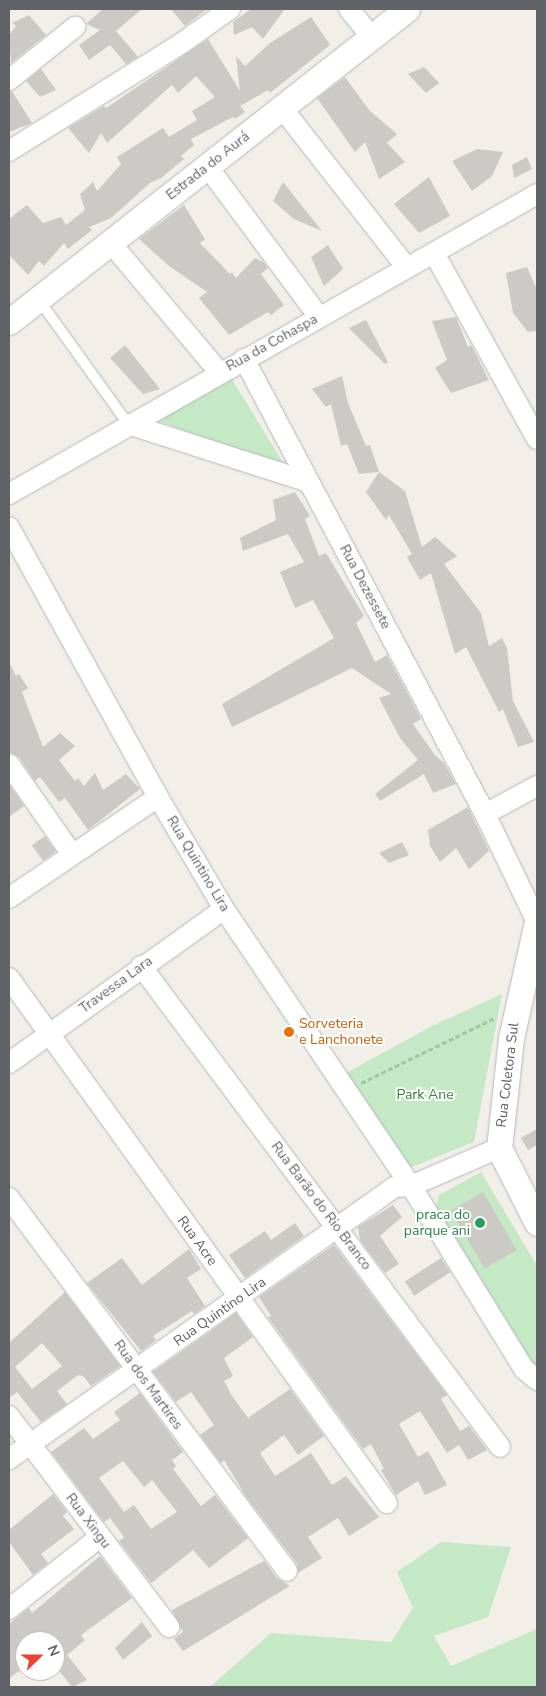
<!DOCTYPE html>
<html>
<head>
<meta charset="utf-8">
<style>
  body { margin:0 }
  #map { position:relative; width:546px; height:1696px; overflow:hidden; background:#f1efe8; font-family:"Nunito Sans",sans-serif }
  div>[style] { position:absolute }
  .green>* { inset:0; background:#c5e8c5 }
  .building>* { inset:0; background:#cccac5; transform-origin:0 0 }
  .path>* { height:3px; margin-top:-1.5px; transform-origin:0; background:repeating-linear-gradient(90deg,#9cc7a9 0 5px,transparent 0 7.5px) }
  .roads { filter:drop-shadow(0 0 1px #b5b8bc) drop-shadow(0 0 1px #b5b8bc) }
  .service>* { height:10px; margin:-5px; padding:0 5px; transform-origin:5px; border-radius:5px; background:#fff }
  .minor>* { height:20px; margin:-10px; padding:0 10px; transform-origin:10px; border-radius:10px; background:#fff }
  .tertiary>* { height:25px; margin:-12.5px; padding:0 12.5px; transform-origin:12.5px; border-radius:12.5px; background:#fff }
  .dots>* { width:14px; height:14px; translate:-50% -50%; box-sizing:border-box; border:2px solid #fff; border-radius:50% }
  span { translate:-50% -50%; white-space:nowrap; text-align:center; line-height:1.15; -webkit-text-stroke:4px #fff; paint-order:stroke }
  .street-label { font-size:14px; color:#5f6368 }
  .food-label { font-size:14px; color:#c56008 }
  .left { translate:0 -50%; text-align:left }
  .park-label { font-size:14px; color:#348238 }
  .leisure-label { font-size:14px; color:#27864d }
  .right { translate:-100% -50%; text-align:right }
  .frame { position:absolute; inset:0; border:10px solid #5f6368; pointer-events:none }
  .north { position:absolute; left:15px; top:1631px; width:50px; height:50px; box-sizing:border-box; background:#fff; border:1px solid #bfc1c3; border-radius:50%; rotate:68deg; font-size:14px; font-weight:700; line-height:20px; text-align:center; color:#5f6368 }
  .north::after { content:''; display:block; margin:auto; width:18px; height:22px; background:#ea4335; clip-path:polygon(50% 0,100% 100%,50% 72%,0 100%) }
</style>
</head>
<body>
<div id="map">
  <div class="green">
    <div style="clip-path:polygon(230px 376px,287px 469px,156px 420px)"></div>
    <div style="clip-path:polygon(502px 994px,474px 1142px,404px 1170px,346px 1073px,432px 1026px)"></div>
    <div style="clip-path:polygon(481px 1172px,537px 1266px,537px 1371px,435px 1210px,439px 1195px)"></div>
    <div style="clip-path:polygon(441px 1542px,511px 1547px,488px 1617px,434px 1636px,451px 1666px,537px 1629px,537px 1687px,210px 1687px,271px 1633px,391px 1642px,413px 1608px,397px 1572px)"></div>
  </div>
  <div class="building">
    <div style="clip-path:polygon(103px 9px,142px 9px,116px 31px,138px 57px,126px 64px,110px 45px,89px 60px,79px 45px,100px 30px,86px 24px)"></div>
    <div style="clip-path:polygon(171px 9px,207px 9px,185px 26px)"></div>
    <div style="clip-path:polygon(251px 9px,285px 9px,263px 39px,252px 27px,234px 35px,233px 22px)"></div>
    <div style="clip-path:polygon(29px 15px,46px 35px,11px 63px,9px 35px,16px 26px,12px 23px)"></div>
    <div style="clip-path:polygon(311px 17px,330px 45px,270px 93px,268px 90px,240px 106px,245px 112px,235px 119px,233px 117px,191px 139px,194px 145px,181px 156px,184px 159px,161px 178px,150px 183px,111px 218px,89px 227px,92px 230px,68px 249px,64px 243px,44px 266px,39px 261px,28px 275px,9px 255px,9px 219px,27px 205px,43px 223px,61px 217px,66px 225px,85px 210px,80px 194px,93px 182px,97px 191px,121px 164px,117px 157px,163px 128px,169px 137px,197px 120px,192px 111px,215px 97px,196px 76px,178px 93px,172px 85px,107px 143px,101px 133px,89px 153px,68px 128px,104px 106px,106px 108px,208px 39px,240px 91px,236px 56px,245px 66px,270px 43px)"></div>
    <div style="clip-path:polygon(424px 67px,439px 83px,426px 93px,408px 74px)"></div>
    <div style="clip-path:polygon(41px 69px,56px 90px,40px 97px,26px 81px)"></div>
    <div style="clip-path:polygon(345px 77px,369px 110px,397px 134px,387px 143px,405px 162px,379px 179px,365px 142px,355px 152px,317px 98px)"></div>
    <div style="clip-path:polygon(12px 91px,32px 123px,9px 132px,9px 92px)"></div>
    <div style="clip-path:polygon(477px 149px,503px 152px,492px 176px,472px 191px,452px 161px)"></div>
    <div style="clip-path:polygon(527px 157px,532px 169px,514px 178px,512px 165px)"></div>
    <div style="clip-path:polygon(429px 177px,450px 216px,419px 233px,394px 204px)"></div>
    <div style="clip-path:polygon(283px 182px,322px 231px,294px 219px,273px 201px)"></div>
    <div style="clip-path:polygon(184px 205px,205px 239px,200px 243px,230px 274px,232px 272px,236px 278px,255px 258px,263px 262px,268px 268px,261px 274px,284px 305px,271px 315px,268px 312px,229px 335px,199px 298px,207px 292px,169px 266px,139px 239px)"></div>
    <div style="clip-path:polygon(328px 245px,343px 269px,324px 286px,311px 257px)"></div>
    <div style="clip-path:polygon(527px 267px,537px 290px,537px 331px,528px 332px,513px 313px,506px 273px)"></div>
    <div style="clip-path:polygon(456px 317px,468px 347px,471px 345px,489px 380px,451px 393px,435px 368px,447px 360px,432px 321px)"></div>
    <div style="clip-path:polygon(366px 320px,388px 362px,385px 364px,349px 328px)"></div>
    <div style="clip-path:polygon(125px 345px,160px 389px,143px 394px,110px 358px)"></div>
    <div style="clip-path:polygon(342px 376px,348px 403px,366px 446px,370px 445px,379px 472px,359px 474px,347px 444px,341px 446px,331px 404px,326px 407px,312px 389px)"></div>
    <div style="clip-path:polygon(379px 472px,405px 491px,422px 547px,435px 537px,457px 556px,444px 564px,481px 613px,489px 646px,502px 638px,507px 648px,513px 701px,534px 742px,518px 747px,503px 709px,499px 712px,466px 647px,455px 654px,431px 573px,420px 580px,407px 557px,412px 554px,389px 515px,386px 520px,366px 492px)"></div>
    <div style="clip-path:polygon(295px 492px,310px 516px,305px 519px,319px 556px,326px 553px,364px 616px,356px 623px,375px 662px,387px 655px,421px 719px,413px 724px,435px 755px,444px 763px,456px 784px,433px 793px,424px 774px,380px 801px,375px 794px,418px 760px,400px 738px,379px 698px,391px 694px,352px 668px,232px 727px,222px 704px,334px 638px,313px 600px,295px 608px,280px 572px,304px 562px,288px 534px,243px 551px,240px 538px,276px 520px,273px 500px)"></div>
    <div style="clip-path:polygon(9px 662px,16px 676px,19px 674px,28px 688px,22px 692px,43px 747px,60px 733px,75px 746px,59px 760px,75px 781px,78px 778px,84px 786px,95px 773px,103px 790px,126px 774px,140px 789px,88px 830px,65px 798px,59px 802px,40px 777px,35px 781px,19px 757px,9px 752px)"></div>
    <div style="clip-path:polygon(9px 784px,24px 806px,9px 817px)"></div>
    <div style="clip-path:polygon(468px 807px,489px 851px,469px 869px,456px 848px,440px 862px,430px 846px,428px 830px)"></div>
    <div style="left:45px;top:836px;width:19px;height:16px;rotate:55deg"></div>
    <div style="clip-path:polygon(402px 842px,409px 855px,389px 863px,379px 853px)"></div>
    <div style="clip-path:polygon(537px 1129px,537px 1145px,528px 1150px,521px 1138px)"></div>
    <div style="left:483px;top:1192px;width:67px;height:37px;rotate:60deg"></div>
    <div style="clip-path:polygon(393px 1205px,402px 1217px,380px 1236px,399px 1264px,385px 1273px,360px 1240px,358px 1227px)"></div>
    <div style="clip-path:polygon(295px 1223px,304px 1236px,245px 1278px,229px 1255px,265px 1231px,271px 1240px)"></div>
    <div style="clip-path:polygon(334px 1245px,447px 1395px,441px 1399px,460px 1431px,469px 1426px,487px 1450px,468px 1460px,459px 1445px,447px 1453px,420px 1411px,399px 1424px,418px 1457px,428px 1451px,447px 1485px,425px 1495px,418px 1481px,396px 1495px,381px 1470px,384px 1469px,371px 1444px,363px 1449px,268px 1317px,271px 1316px,259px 1297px)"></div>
    <div style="clip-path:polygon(189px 1249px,201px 1269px,187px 1278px,205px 1306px,194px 1314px,192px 1311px,153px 1336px,156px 1340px,141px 1351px,87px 1283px,122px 1258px,142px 1285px)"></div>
    <div style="left:441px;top:1258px;width:17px;height:43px;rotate:57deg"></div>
    <div style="clip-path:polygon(evenodd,65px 1292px,120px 1366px,91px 1386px,83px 1376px,78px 1375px,57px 1391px,67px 1404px,41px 1422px,17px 1392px,9px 1398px,9px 1343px,65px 1292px,42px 1343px,62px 1366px,32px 1389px,15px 1367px,42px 1343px)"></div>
    <div style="clip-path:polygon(236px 1313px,253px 1337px,224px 1358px,233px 1376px,224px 1381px,232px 1396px,248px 1418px,290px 1389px,324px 1436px,298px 1455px,284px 1435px,260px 1453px,275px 1476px,311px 1453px,332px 1485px,346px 1476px,379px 1517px,349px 1536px,338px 1518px,308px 1537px,322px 1558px,298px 1573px,297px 1564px,245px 1495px,224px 1460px,221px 1463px,200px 1435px,214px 1425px,191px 1392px,176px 1402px,153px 1372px)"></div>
    <div style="clip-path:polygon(evenodd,140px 1393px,183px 1452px,172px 1460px,176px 1466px,173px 1469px,201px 1506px,215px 1495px,248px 1538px,209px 1568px,193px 1550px,151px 1583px,119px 1541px,124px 1537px,110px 1518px,104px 1522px,51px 1452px,84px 1428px,93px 1439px,120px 1420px,114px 1412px,140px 1393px,123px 1461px,144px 1487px,152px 1480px,177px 1512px,151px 1529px,134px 1505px,124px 1512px,99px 1478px,123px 1461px)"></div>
    <div style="clip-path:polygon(53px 1494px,67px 1512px,63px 1516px,74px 1529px,41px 1554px,48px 1563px,33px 1575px,9px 1542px,9px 1530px)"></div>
    <div style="clip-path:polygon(100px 1556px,132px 1598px,81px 1635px,85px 1640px,67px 1655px,87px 1680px,72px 1687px,55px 1666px,55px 1641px,25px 1641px,25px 1666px,9px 1679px,9px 1624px,29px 1608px,32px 1613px)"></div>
    <div style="clip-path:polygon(264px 1561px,277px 1578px,290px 1586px,183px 1651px,174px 1639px,183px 1632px,172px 1610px)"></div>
    <div style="clip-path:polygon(142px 1622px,152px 1636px,123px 1660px,115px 1648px)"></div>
  </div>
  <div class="path">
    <div style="left:361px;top:1083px;width:149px;rotate:-25.9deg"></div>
  </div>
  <div class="roads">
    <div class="service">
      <div style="left:39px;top:300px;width:153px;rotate:54.3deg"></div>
    </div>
    <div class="minor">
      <div style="left:349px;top:9px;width:36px;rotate:51deg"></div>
      <div style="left:9px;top:80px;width:85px;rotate:-38.8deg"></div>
      <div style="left:282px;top:108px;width:203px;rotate:52deg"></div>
      <div style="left:9px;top:151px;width:204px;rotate:-32deg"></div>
      <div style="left:182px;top:43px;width:59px;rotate:-35.3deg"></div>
      <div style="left:207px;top:166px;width:188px;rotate:53.4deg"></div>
      <div style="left:110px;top:242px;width:171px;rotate:50deg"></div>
      <div style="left:434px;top:253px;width:213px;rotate:61deg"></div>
      <div style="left:244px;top:359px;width:515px;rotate:62.09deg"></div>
      <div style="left:485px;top:814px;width:120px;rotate:64.3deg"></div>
      <div style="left:128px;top:424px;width:190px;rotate:17.8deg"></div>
      <div style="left:9px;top:494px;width:607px;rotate:-29.6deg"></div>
      <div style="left:9px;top:527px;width:308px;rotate:61.1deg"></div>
      <div style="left:158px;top:797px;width:130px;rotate:59.5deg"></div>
      <div style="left:224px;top:909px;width:334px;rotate:56deg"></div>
      <div style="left:411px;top:1186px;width:215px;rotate:58.3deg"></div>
      <div style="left:524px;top:1369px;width:17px;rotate:40deg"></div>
      <div style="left:9px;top:764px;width:108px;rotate:55.1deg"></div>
      <div style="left:485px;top:814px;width:59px;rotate:-28.3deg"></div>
      <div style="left:9px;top:898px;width:180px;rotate:-34.1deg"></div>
      <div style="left:141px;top:966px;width:600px;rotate:53.26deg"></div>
      <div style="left:9px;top:978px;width:647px;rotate:54.25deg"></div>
      <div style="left:9px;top:1063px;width:264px;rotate:-35.6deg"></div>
      <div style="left:9px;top:1198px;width:465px;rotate:53.3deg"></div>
      <div style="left:9px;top:1416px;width:265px;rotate:52.8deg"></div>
      <div style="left:9px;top:1459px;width:471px;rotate:-35.2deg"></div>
      <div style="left:394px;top:1187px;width:17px;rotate:-3deg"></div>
      <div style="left:411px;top:1186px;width:96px;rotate:-23.4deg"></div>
      <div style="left:9px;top:1609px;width:116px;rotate:-38.4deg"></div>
    </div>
    <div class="tertiary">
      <div style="left:9px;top:322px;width:506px;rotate:-38.18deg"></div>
      <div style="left:537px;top:922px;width:119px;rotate:102.6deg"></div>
      <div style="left:511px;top:1038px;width:111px;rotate:96.2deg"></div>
      <div style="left:499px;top:1148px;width:84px;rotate:63.1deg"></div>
    </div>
  </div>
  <div class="dots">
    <div style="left:289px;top:1032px;background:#e8710a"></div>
    <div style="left:480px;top:1223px;background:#2e9e5b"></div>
  </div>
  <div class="street-label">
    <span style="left:208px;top:166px;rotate:-38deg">Estrada do Aurá</span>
    <span style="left:272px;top:343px;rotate:-29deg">Rua da Cohaspa</span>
    <span style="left:365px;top:587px;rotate:62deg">Rua Dezessete</span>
    <span style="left:198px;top:864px;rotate:59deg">Rua Quintino Lira</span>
    <span style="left:116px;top:985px;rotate:-36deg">Travessa Lara</span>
    <span style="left:508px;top:1075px;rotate:-83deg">Rua Coletora Sul</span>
    <span style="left:321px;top:1206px;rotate:53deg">Rua Barão do Rio Branco</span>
    <span style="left:197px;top:1241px;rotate:54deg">Rua Acre</span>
    <span style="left:220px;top:1312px;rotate:-35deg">Rua Quintino Lira</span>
    <span style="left:148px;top:1385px;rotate:54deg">Rua dos Martires</span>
    <span style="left:88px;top:1521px;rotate:53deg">Rua Xingu</span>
  </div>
  <div class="food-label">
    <span class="left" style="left:299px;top:1032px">Sorveteria<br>e Lanchonete</span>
  </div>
  <div class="park-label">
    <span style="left:425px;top:1095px">Park Ane</span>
  </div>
  <div class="leisure-label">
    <span class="right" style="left:470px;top:1223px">praca do<br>parque ani</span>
  </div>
  <div class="frame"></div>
  <div class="north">N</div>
</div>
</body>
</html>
